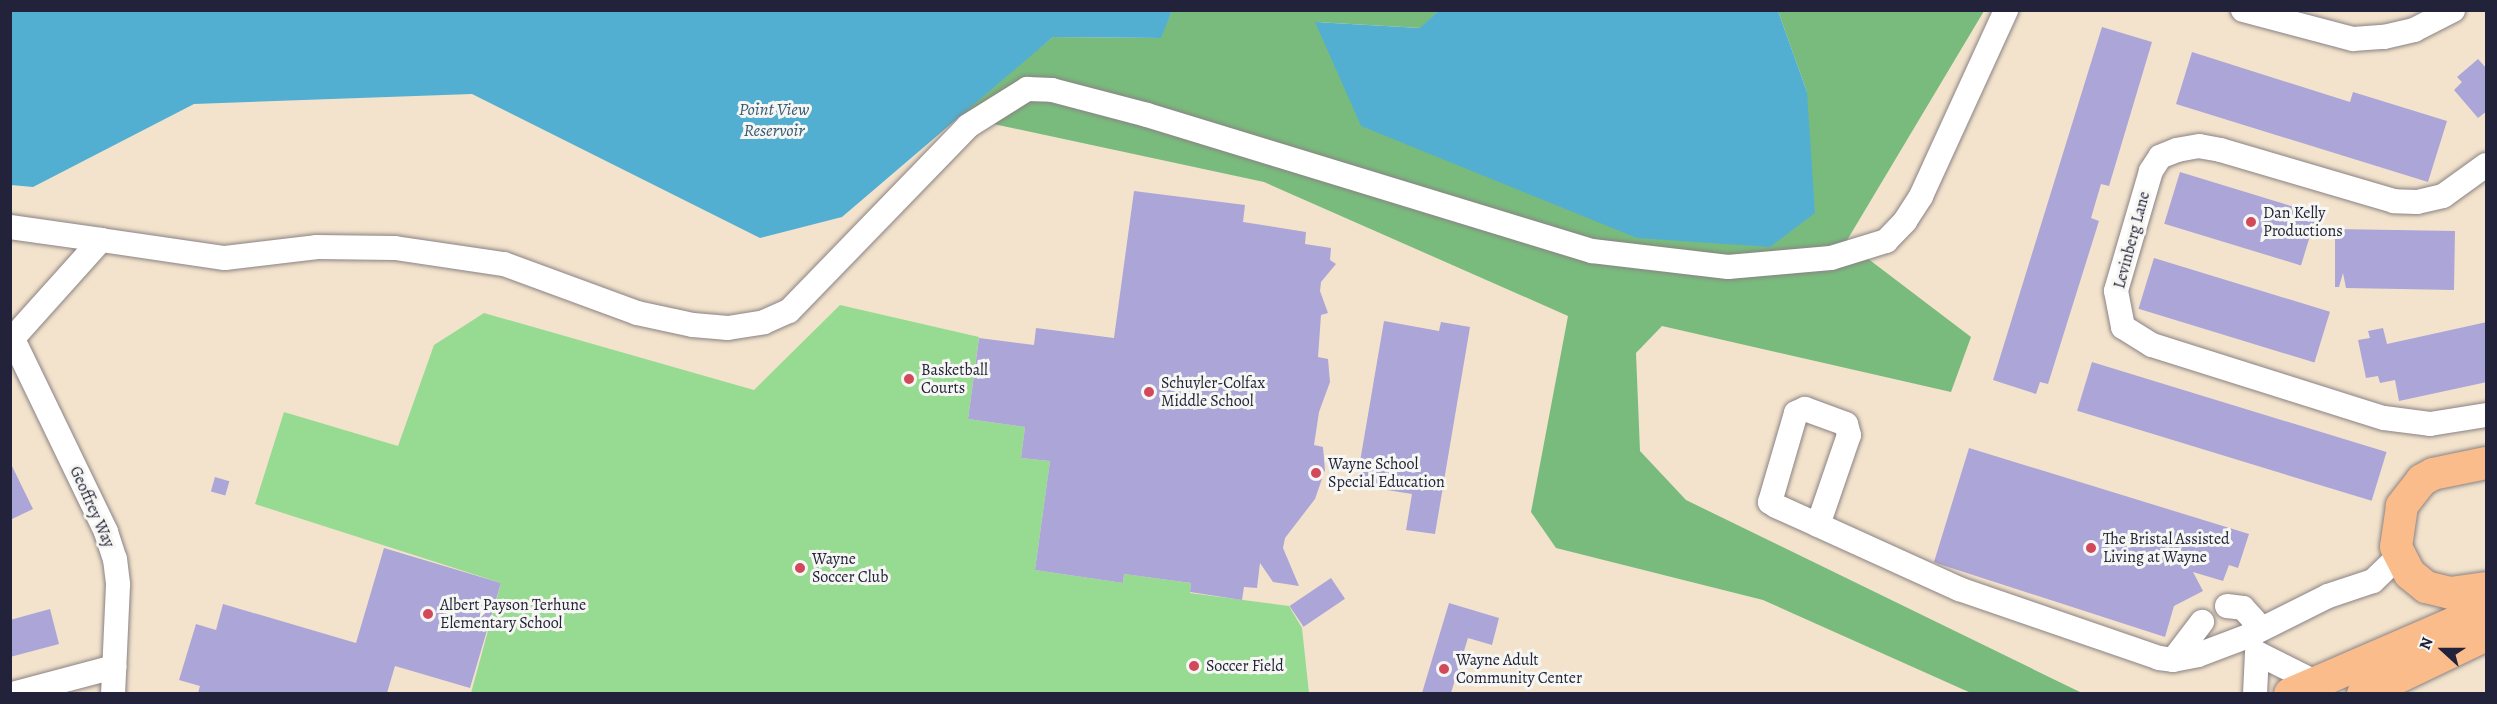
<!DOCTYPE html>
<html>
<head>
<meta charset="utf-8">
<style>
  body { margin:0 }
  #map { position:relative; width:2497px; height:704px; overflow:hidden; background:#f3e3cc; font-family:Alegreya,serif }
  div>[style] { position:absolute }
  .green>* { inset:0; background:#97db93 }
  .forest>* { inset:0; background:#79bb7d }
  .water>* { inset:0; background:#53afd1 }
  .building>* { inset:0; background:#aca5d7; transform-origin:0 0 }
  .roads { filter:drop-shadow(0 0 2px #8a8284) drop-shadow(0 0 2px #8a8284) }
  .minor>* { height:24px; margin:-12px; padding:0 12px; transform-origin:12px; border-radius:12px; background:#fff }
  .major>* { height:32px; margin:-16px; padding:0 16px; transform-origin:16px; border-radius:16px; background:#f9bc8a }
  .dots>* { width:16px; height:16px; translate:-50% -50%; box-sizing:border-box; border:3px solid #f6f6f2; border-radius:50% }
  span { translate:-50% -50%; white-space:nowrap; text-align:center; line-height:1.15; -webkit-text-stroke:6px #f6f6f2; paint-order:stroke }
  .poi-label { font-size:16px; color:#22223b }
  .left { translate:0 -50%; text-align:left }
  .street-label { font-size:16px; color:#22223b }
  .water-label { font-size:18px; color:#365a77; font-style:italic }
  .frame { position:absolute; inset:0; border:12px solid #22223b; pointer-events:none }
  .north { position:absolute; left:2413px; top:620px; width:60px; height:60px; -webkit-text-stroke:4px #f6f6f2; paint-order:stroke; rotate:291deg; font-size:16px; font-weight:700; line-height:24px; text-align:center; color:#22223b }
  .north::after { content:''; display:block; margin:auto; width:21px; height:27px; background:#22223b; clip-path:polygon(50% 0,100% 100%,50% 72%,0 100%) }
</style>
</head>
<body>
<div id="map">
  <div class="green">
    <div style="clip-path:polygon(840px 305px,979px 337px,968px 419px,1025px 427px,1021px 458px,1050px 461px,1035px 570px,1123px 583px,1124px 574px,1191px 583px,1190px 593px,1289px 606px,1302px 628px,1309px 693px,471px 693px,501px 583px,255px 504px,284px 412px,398px 446px,434px 345px,484px 313px,754px 390px)"></div>
  </div>
  <div class="forest">
    <div style="clip-path:polygon(1172px 11px,1438px 11px,1421px 28px,1316px 22px,1807px 92px,1778px 11px,1984px 11px,1846px 242px,1971px 337px,1951px 392px,1662px 326px,1636px 353px,1640px 451px,1686px 500px,2082px 693px,1971px 693px,1763px 600px,1556px 548px,1531px 512px,1568px 316px,1264px 182px,956px 116px,1053px 37px,1160px 38px)"></div>
  </div>
  <div class="water">
    <div style="clip-path:polygon(10px 11px,11px 10px,1172px 11px,1161px 38px,1053px 37px,842px 217px,760px 238px,472px 94px,194px 104px,33px 187px,11px 185px)"></div>
    <div style="clip-path:polygon(1438px 11px,1778px 11px,1807px 92px,1815px 213px,1770px 247px,1637px 238px,1361px 126px,1315px 22px,1420px 28px)"></div>
  </div>
  <div class="building">
    <div style="clip-path:polygon(2102px 27px,2152px 42px,2109px 186px,2101px 184px,2091px 218px,2099px 221px,2048px 384px,2040px 382px,2036px 394px,1993px 380px)"></div>
    <div style="clip-path:polygon(2192px 52px,2350px 102px,2353px 92px,2447px 121px,2428px 182px,2176px 104px)"></div>
    <div style="clip-path:polygon(2478px 59px,2487px 69px,2487px 111px,2478px 118px,2454px 90px,2462px 82px,2457px 77px)"></div>
    <div style="left:2180px;top:172px;width:143px;height:54px;rotate:17deg"></div>
    <div style="clip-path:polygon(1134px 191px,1245px 205px,1243px 222px,1306px 232px,1305px 244px,1331px 248px,1330px 260px,1336px 264px,1321px 282px,1320px 291px,1328px 313px,1321px 315px,1318px 357px,1328px 359px,1330px 382px,1319px 412px,1314px 445px,1323px 447px,1325px 470px,1315px 499px,1285px 538px,1283px 548px,1299px 586px,1273px 582px,1260px 563px,1257px 588px,1244px 587px,1242px 600px,1190px 592px,1191px 583px,1124px 574px,1123px 583px,1035px 570px,1050px 461px,1021px 458px,1025px 427px,968px 419px,979px 338px,1034px 345px,1036px 328px,1114px 338px)"></div>
    <div style="clip-path:polygon(2335px 229px,2455px 231px,2454px 290px,2346px 288px,2343px 273px,2339px 287px,2335px 287px)"></div>
    <div style="left:2154px;top:258px;width:184px;height:53px;rotate:17deg"></div>
    <div style="clip-path:polygon(1384px 321px,1439px 331px,1441px 322px,1470px 327px,1435px 534px,1406px 530px,1412px 494px,1356px 485px)"></div>
    <div style="clip-path:polygon(2487px 322px,2487px 382px,2399px 401px,2395px 380px,2380px 383px,2378px 376px,2366px 378px,2358px 340px,2370px 338px,2368px 331px,2383px 328px,2387px 344px)"></div>
    <div style="left:2092px;top:362px;width:308px;height:51px;rotate:17deg"></div>
    <div style="clip-path:polygon(1969px 448px,2249px 534px,2238px 568px,2229px 565px,2223px 581px,2193px 572px,2203px 591px,2174px 606px,2165px 637px,1939px 564px,1934px 562px)"></div>
    <div style="clip-path:polygon(10px 462px,33px 509px,10px 520px)"></div>
    <div style="left:215px;top:477px;width:15px;height:15px;rotate:16deg"></div>
    <div style="clip-path:polygon(384px 548px,501px 583px,470px 688px,395px 666px,387px 693px,198px 693px,200px 686px,179px 680px,196px 624px,216px 630px,223px 604px,356px 643px)"></div>
    <div style="left:1331px;top:578px;width:25px;height:50px;rotate:56deg"></div>
    <div style="clip-path:polygon(1449px 603px,1499px 618px,1492px 645px,1468px 638px,1451px 693px,1422px 693px)"></div>
    <div style="clip-path:polygon(50px 609px,59px 644px,10px 657px,10px 620px)"></div>
  </div>
  <div class="roads">
    <div class="minor">
      <div style="left:2243px;top:10px;width:114px;rotate:14.8deg"></div>
      <div style="left:2353px;top:39px;width:31px;rotate:-4deg"></div>
      <div style="left:2384px;top:37px;width:31px;rotate:-13deg"></div>
      <div style="left:2414px;top:30px;width:44px;rotate:-27.1deg"></div>
      <div style="left:2486px;top:165px;width:53px;rotate:144.2deg"></div>
      <div style="left:2443px;top:196px;width:27px;rotate:167deg"></div>
      <div style="left:2417px;top:202px;width:23px;rotate:-178deg"></div>
      <div style="left:2394px;top:201px;width:180px;rotate:-163.6deg"></div>
      <div style="left:2221px;top:150px;width:22px;rotate:-170deg"></div>
      <div style="left:2199px;top:146px;width:22px;rotate:170deg"></div>
      <div style="left:2177px;top:150px;width:18px;rotate:158deg"></div>
      <div style="left:2160px;top:157px;width:17px;rotate:123deg"></div>
      <div style="left:2151px;top:171px;width:125px;rotate:106.3deg"></div>
      <div style="left:2116px;top:291px;width:37px;rotate:79deg"></div>
      <div style="left:2123px;top:327px;width:34px;rotate:32deg"></div>
      <div style="left:2152px;top:345px;width:243px;rotate:17.5deg"></div>
      <div style="left:2384px;top:418px;width:46px;rotate:7.4deg"></div>
      <div style="left:2430px;top:424px;width:57px;rotate:-9.1deg"></div>
      <div style="left:10px;top:227px;width:92px;rotate:8.1deg"></div>
      <div style="left:10px;top:333px;width:221px;rotate:64.2deg"></div>
      <div style="left:106px;top:532px;width:28px;rotate:72deg"></div>
      <div style="left:115px;top:559px;width:26px;rotate:83deg"></div>
      <div style="left:118px;top:585px;width:109px;rotate:92.6deg"></div>
      <div style="left:13px;top:338px;width:132px;rotate:-48.1deg"></div>
      <div style="left:101px;top:240px;width:125px;rotate:8.3deg"></div>
      <div style="left:225px;top:258px;width:93px;rotate:-6.8deg"></div>
      <div style="left:317px;top:247px;width:78px;rotate:0.7deg"></div>
      <div style="left:395px;top:248px;width:110px;rotate:8.4deg"></div>
      <div style="left:504px;top:264px;width:142px;rotate:20.2deg"></div>
      <div style="left:637px;top:313px;width:57px;rotate:12.1deg"></div>
      <div style="left:693px;top:325px;width:35px;rotate:5deg"></div>
      <div style="left:728px;top:328px;width:36px;rotate:-9deg"></div>
      <div style="left:764px;top:322px;width:27px;rotate:-24deg"></div>
      <div style="left:789px;top:311px;width:257px;rotate:-45.9deg"></div>
      <div style="left:968px;top:126px;width:70px;rotate:-32.1deg"></div>
      <div style="left:1027px;top:89px;width:25px;rotate:2deg"></div>
      <div style="left:1052px;top:90px;width:98px;rotate:14.7deg"></div>
      <div style="left:1147px;top:115px;width:465px;rotate:17deg"></div>
      <div style="left:1592px;top:251px;width:137px;rotate:6.7deg"></div>
      <div style="left:1728px;top:267px;width:103px;rotate:-5deg"></div>
      <div style="left:1831px;top:258px;width:58px;rotate:-17.2deg"></div>
      <div style="left:1886px;top:241px;width:28px;rotate:-46deg"></div>
      <div style="left:1905px;top:221px;width:30px;rotate:-57deg"></div>
      <div style="left:1921px;top:196px;width:205px;rotate:-65.4deg"></div>
      <div style="left:1818px;top:525px;width:95px;rotate:-71deg"></div>
      <div style="left:1849px;top:435px;width:11px;rotate:-105deg"></div>
      <div style="left:1846px;top:424px;width:44px;rotate:-159.9deg"></div>
      <div style="left:1805px;top:409px;width:10px;rotate:156deg"></div>
      <div style="left:1796px;top:413px;width:93px;rotate:106.3deg"></div>
      <div style="left:1770px;top:502px;width:7px;rotate:34deg"></div>
      <div style="left:1776px;top:506px;width:46px;rotate:24.3deg"></div>
      <div style="left:1818px;top:525px;width:155px;rotate:24.4deg"></div>
      <div style="left:1959px;top:589px;width:212px;rotate:19deg"></div>
      <div style="left:2159px;top:658px;width:14px;rotate:8deg"></div>
      <div style="left:2173px;top:660px;width:25px;rotate:-11deg"></div>
      <div style="left:2198px;top:655px;width:53px;rotate:-20.8deg"></div>
      <div style="left:2248px;top:636px;width:89px;rotate:-26.6deg"></div>
      <div style="left:2328px;top:596px;width:47px;rotate:-18.4deg"></div>
      <div style="left:2373px;top:581px;width:36px;rotate:-44deg"></div>
      <div style="left:2227px;top:606px;width:16px;rotate:7deg"></div>
      <div style="left:2243px;top:608px;width:28px;rotate:48deg"></div>
      <div style="left:2173px;top:660px;width:48px;rotate:-52.7deg"></div>
      <div style="left:12px;top:694px;width:106px;rotate:-14.8deg"></div>
      <div style="left:2255px;top:694px;width:41px;rotate:-87.2deg"></div>
      <div style="left:2257px;top:653px;width:67px;rotate:26.6deg"></div>
    </div>
    <div class="major">
      <div style="left:2486px;top:463px;width:54px;rotate:168.3deg"></div>
      <div style="left:2433px;top:474px;width:13px;rotate:151deg"></div>
      <div style="left:2422px;top:480px;width:33px;rotate:128deg"></div>
      <div style="left:2402px;top:506px;width:41px;rotate:98.3deg"></div>
      <div style="left:2396px;top:547px;width:30px;rotate:63deg"></div>
      <div style="left:2410px;top:574px;width:21px;rotate:39deg"></div>
      <div style="left:2426px;top:587px;width:25px;rotate:14deg"></div>
      <div style="left:2450px;top:593px;width:36px;rotate:-8deg"></div>
      <div style="left:2290px;top:694px;width:214px;rotate:-23.4deg"></div>
      <div style="left:2363px;top:694px;width:136px;rotate:-25.6deg"></div>
    </div>
  </div>
  <div class="dots">
    <div style="left:2251px;top:222px;background:#d1495b"></div>
    <div style="left:909px;top:379px;background:#d1495b"></div>
    <div style="left:1149px;top:392px;background:#d1495b"></div>
    <div style="left:1316px;top:473px;background:#d1495b"></div>
    <div style="left:2091px;top:548px;background:#d1495b"></div>
    <div style="left:800px;top:568px;background:#d1495b"></div>
    <div style="left:428px;top:614px;background:#d1495b"></div>
    <div style="left:1194px;top:666px;background:#d1495b"></div>
    <div style="left:1444px;top:669px;background:#d1495b"></div>
  </div>
  <div class="poi-label">
    <span class="left" style="left:2263px;top:222px">Dan Kelly<br>Productions</span>
    <span class="left" style="left:921px;top:379px">Basketball<br>Courts</span>
    <span class="left" style="left:1161px;top:392px">Schuyler-Colfax<br>Middle School</span>
    <span class="left" style="left:1328px;top:473px">Wayne School<br>Special Education</span>
    <span class="left" style="left:2103px;top:548px">The Bristal Assisted<br>Living at Wayne</span>
    <span class="left" style="left:812px;top:568px">Wayne<br>Soccer Club</span>
    <span class="left" style="left:440px;top:614px">Albert Payson Terhune<br>Elementary School</span>
    <span class="left" style="left:1456px;top:669px">Wayne Adult<br>Community Center</span>
    <span class="left" style="left:1206px;top:666px">Soccer Field</span>
  </div>
  <div class="street-label">
    <span style="left:2132px;top:240px;rotate:-75deg">Levinberg Lane</span>
    <span style="left:92px;top:507px;rotate:66deg">Geoffrey Way</span>
  </div>
  <div class="water-label">
    <span style="left:774px;top:120px">Point View<br>Reservoir</span>
  </div>
  <div class="frame"></div>
  <div class="north">N</div>
</div>
</body>
</html>
